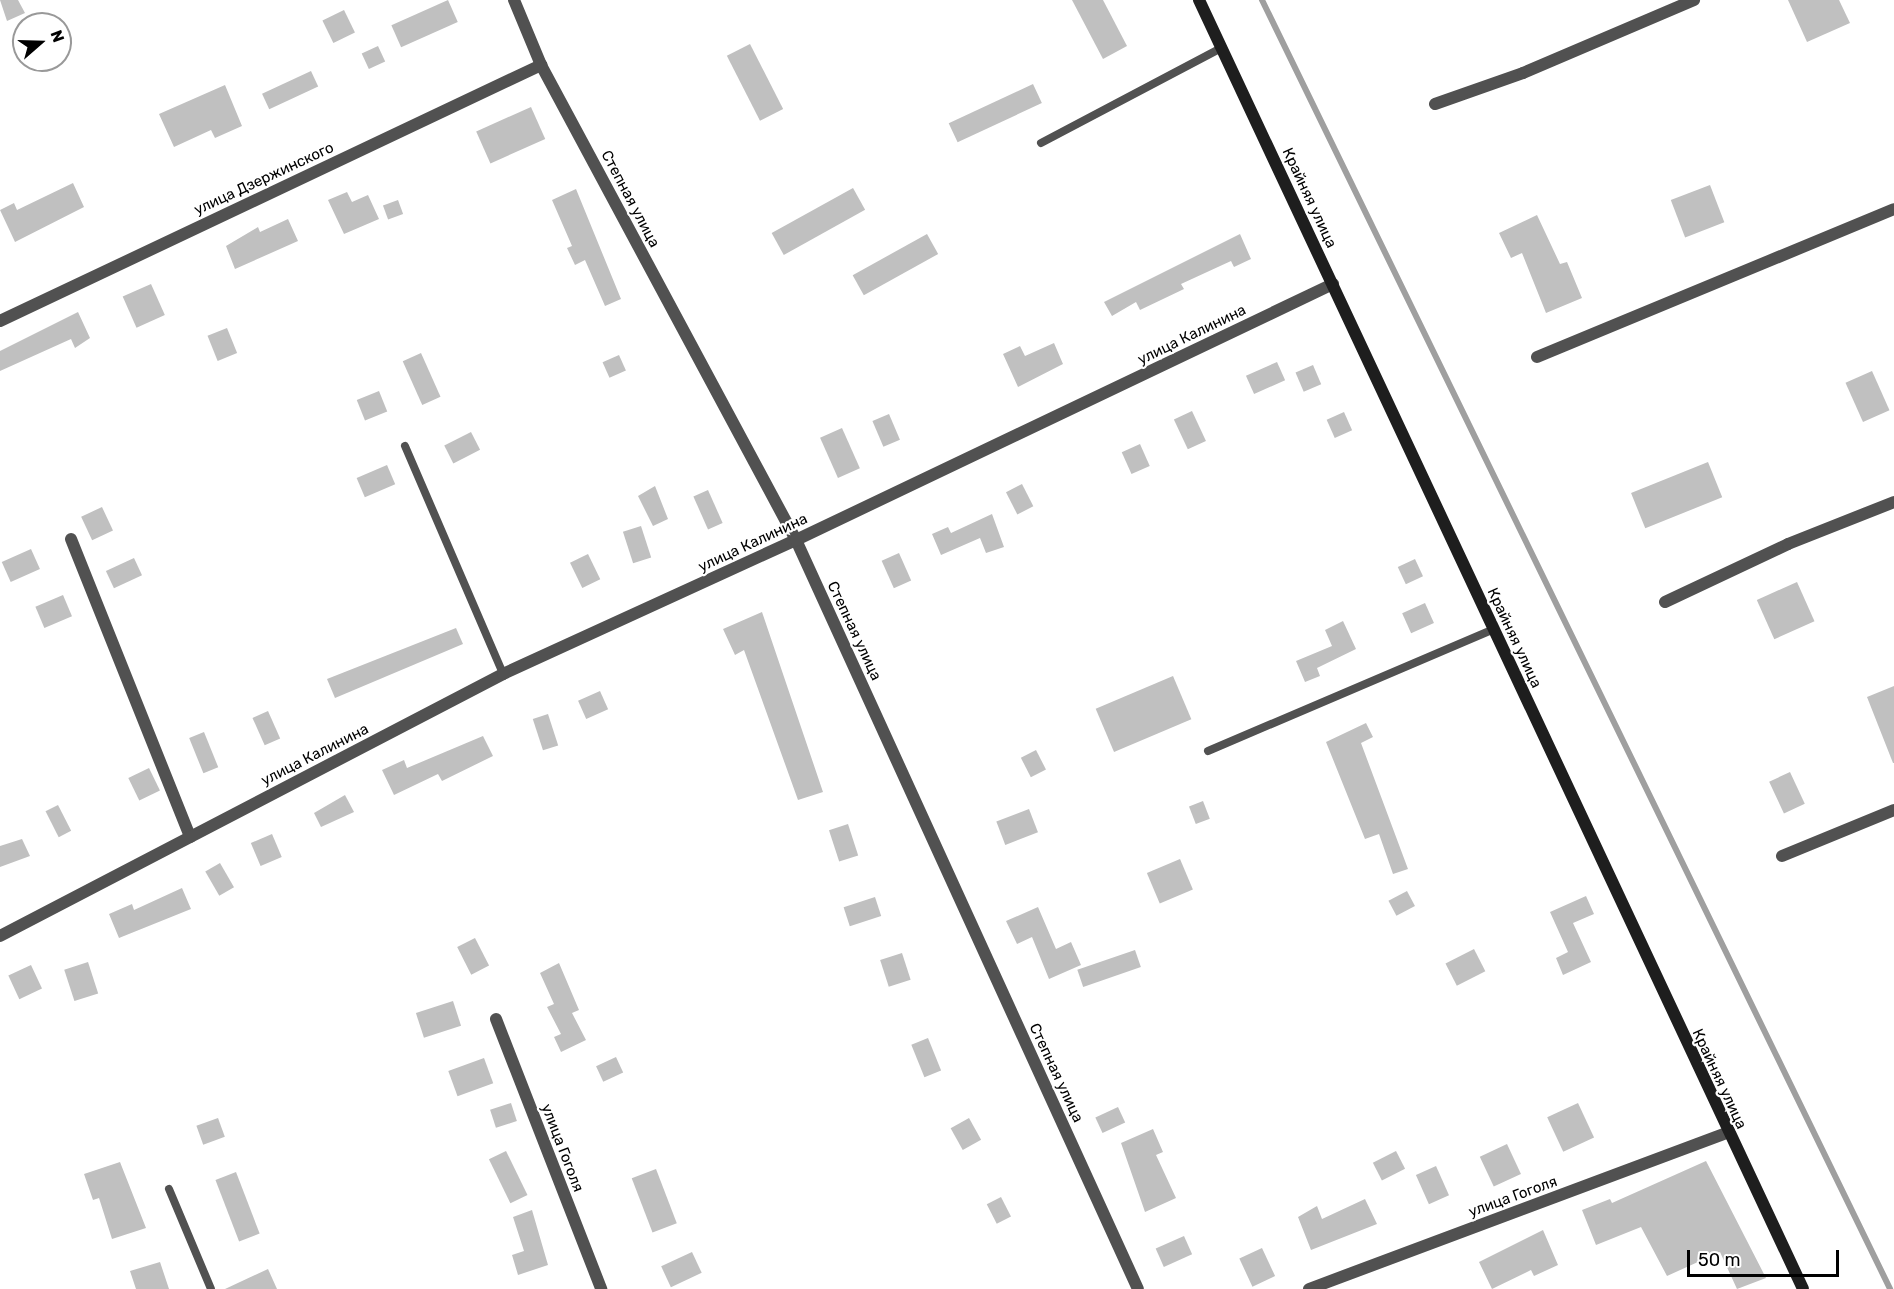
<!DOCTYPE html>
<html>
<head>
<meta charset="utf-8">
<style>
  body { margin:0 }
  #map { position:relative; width:1894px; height:1289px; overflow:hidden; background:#fff; font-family:Rubik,sans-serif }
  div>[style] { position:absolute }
  .stream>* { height:6px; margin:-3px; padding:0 3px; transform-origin:3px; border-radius:3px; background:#9f9f9f }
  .building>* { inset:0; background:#c0c0c0; transform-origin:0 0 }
  .service>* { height:8px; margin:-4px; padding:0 4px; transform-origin:4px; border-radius:4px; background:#515151 }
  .minor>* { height:12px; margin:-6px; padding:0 6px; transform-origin:6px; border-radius:6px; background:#515151 }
  .tertiary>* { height:12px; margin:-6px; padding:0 6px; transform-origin:6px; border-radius:6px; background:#515151 }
  .secondary>* { height:12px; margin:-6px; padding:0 6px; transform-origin:6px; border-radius:6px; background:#1e1e1e }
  span { translate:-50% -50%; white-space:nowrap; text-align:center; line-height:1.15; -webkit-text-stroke:4.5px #fff; paint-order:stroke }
  .street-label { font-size:15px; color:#000 }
  .north { position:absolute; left:12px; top:12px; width:60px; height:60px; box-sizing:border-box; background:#fff; border:2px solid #999; border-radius:50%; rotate:70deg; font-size:16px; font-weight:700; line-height:24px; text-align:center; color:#000 }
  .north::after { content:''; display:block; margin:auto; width:21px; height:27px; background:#000; clip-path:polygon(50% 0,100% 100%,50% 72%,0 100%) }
  .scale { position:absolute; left:1687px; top:1250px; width:152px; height:27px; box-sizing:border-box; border:3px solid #000; border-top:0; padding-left:8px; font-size:18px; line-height:21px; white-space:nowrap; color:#000; -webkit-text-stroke:4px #fff; paint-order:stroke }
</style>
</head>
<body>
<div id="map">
  <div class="stream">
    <div style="left:1262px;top:0;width:1434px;rotate:64.02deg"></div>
  </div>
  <div class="building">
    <div style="clip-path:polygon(0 0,18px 0,25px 13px,7px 21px)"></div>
    <div style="left:448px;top:0;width:24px;height:62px;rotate:66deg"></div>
    <div style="clip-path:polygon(1072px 0,1103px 0,1127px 46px,1103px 59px)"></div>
    <div style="clip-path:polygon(1788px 0,1839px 0,1850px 23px,1807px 42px)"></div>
    <div style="left:344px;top:10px;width:25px;height:24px;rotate:64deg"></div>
    <div style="left:750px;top:44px;width:73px;height:26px;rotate:63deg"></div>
    <div style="left:378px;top:46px;width:17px;height:18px;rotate:65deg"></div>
    <div style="left:311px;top:71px;width:17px;height:54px;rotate:65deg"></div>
    <div style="left:1033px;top:84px;width:21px;height:93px;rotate:65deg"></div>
    <div style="clip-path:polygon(225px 85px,242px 126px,215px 138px,211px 130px,174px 147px,159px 114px)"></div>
    <div style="left:531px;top:107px;width:35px;height:60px;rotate:66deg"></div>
    <div style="clip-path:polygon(73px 183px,84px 207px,15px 242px,0 210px,14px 203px,17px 210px)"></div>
    <div style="left:1710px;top:185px;width:40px;height:42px;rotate:69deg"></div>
    <div style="left:853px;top:188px;width:25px;height:93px;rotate:61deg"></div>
    <div style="clip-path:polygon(576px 189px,621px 299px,605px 306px,585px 260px,575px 265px,567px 248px,572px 246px,552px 200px)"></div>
    <div style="clip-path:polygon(347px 192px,352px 202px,368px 195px,379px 219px,344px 234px,328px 200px)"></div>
    <div style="left:398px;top:200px;width:15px;height:16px;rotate:70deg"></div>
    <div style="clip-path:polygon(1537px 215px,1560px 264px,1567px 262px,1582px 298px,1546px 313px,1522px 253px,1511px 258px,1499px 233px)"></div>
    <div style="clip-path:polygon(288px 219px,298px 241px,235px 269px,226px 246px,258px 227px,260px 232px)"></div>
    <div style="left:927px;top:234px;width:23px;height:85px;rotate:61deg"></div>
    <div style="clip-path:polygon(1240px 234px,1251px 259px,1234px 267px,1231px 261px,1181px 284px,1184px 289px,1140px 310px,1136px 302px,1112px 316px,1104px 302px)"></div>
    <div style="left:151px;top:284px;width:34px;height:31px;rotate:66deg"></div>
    <div style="clip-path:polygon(78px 312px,90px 338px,75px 348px,71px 339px,0 371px,0 351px)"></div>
    <div style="left:227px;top:328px;width:27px;height:21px;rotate:68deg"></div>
    <div style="clip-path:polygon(1054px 343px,1063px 364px,1018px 387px,1003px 354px,1020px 346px,1025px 356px)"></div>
    <div style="left:421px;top:353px;width:48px;height:20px;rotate:66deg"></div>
    <div style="left:619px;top:355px;width:17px;height:18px;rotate:66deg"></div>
    <div style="left:1277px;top:362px;width:20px;height:34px;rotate:66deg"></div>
    <div style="left:1313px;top:365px;width:21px;height:19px;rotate:67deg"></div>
    <div style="left:1872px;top:371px;width:43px;height:29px;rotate:66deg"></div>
    <div style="left:379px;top:391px;width:22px;height:24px;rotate:68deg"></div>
    <div style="left:1192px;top:411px;width:33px;height:20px;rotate:65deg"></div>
    <div style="left:1344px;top:412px;width:20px;height:19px;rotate:66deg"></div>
    <div style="left:889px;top:414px;width:28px;height:18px;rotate:67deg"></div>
    <div style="left:842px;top:428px;width:44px;height:24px;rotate:66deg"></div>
    <div style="left:471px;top:432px;width:20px;height:30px;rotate:63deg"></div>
    <div style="left:1140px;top:444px;width:24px;height:20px;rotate:66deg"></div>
    <div style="left:1708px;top:462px;width:38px;height:83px;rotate:68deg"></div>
    <div style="left:387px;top:465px;width:21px;height:33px;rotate:67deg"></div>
    <div style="left:1022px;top:484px;width:25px;height:18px;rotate:63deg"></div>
    <div style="clip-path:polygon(655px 486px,668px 519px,653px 526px,638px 496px)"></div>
    <div style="left:708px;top:490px;width:36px;height:16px;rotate:66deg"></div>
    <div style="left:102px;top:507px;width:26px;height:23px;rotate:65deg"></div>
    <div style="clip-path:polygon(992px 514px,1004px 547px,986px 553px,980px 538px,941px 555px,932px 534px,948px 527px,951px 533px)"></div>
    <div style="left:641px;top:526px;width:33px;height:19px;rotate:72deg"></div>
    <div style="left:31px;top:549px;width:22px;height:32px;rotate:66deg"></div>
    <div style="left:899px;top:553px;width:30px;height:19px;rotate:66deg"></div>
    <div style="left:588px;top:554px;width:28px;height:20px;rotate:64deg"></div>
    <div style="left:134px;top:558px;width:19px;height:31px;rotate:65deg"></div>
    <div style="left:1415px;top:559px;width:19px;height:19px;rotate:65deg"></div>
    <div style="left:1797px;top:582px;width:43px;height:44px;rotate:66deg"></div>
    <div style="left:63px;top:595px;width:23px;height:30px;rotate:67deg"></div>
    <div style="left:1425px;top:603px;width:22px;height:25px;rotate:66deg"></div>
    <div style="clip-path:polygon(762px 612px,823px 792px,798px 800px,744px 650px,735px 655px,723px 629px)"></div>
    <div style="clip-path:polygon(1343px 621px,1356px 649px,1317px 668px,1320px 676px,1305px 682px,1296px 661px,1332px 646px,1325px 630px)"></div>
    <div style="clip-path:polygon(456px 628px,463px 644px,335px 698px,327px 679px)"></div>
    <div style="left:1173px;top:676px;width:47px;height:84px;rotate:67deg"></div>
    <div style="clip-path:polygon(1894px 686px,1894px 763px,1893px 763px,1867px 697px)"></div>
    <div style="left:600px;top:691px;width:20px;height:24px;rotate:66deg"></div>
    <div style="left:268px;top:711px;width:30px;height:17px;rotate:66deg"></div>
    <div style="left:548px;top:714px;width:33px;height:16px;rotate:72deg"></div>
    <div style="clip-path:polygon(1366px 723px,1373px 737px,1361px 743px,1408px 869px,1393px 874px,1379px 834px,1365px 839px,1326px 742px)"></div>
    <div style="left:204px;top:732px;width:38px;height:16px;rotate:68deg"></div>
    <div style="clip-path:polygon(483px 736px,493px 756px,442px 781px,438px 774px,394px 795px,382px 770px,404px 760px,407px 768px)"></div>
    <div style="left:1036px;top:750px;width:22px;height:17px;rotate:63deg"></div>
    <div style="left:149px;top:768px;width:25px;height:23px;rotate:64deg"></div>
    <div style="left:1790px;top:772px;width:35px;height:23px;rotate:65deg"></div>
    <div style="clip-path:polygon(345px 795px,354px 812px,321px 827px,314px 813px)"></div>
    <div style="left:1203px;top:801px;width:19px;height:15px;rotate:69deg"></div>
    <div style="left:58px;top:805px;width:29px;height:14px;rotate:63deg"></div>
    <div style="left:1029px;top:809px;width:25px;height:35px;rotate:69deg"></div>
    <div style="left:848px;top:824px;width:33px;height:20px;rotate:72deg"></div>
    <div style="left:272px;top:834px;width:25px;height:23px;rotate:67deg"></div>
    <div style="clip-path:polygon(22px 839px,30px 856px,0 867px,0 846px)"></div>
    <div style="left:1180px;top:859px;width:33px;height:36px;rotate:67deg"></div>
    <div style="left:220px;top:863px;width:28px;height:17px;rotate:60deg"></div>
    <div style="clip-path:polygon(182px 888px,191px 909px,119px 938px,109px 914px,132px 904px,134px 910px)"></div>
    <div style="left:1407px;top:891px;width:17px;height:21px;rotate:62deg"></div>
    <div style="clip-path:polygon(1586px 896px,1594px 914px,1573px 923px,1591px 962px,1563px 975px,1556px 958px,1568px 952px,1550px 912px)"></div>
    <div style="left:875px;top:897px;width:20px;height:33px;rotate:72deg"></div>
    <div style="clip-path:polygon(1038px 907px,1056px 949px,1071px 942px,1081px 965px,1049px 979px,1032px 937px,1017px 944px,1006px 921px)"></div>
    <div style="left:475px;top:938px;width:31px;height:20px;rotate:63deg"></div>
    <div style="left:1474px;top:949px;width:25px;height:32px;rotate:63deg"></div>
    <div style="left:1135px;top:950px;width:18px;height:61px;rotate:71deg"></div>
    <div style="left:902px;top:953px;width:28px;height:23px;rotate:72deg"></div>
    <div style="left:88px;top:962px;width:33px;height:25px;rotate:72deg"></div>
    <div style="clip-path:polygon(559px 963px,579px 1010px,572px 1013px,586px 1040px,561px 1052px,554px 1037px,561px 1034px,547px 1007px,554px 1004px,540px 973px)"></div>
    <div style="left:31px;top:965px;width:26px;height:25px;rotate:65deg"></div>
    <div style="left:453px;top:1001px;width:26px;height:39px;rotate:72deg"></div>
    <div style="left:928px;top:1038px;width:35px;height:18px;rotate:68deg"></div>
    <div style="left:616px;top:1057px;width:17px;height:22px;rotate:65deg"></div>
    <div style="left:484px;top:1058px;width:27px;height:38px;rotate:70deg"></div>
    <div style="left:511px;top:1103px;width:19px;height:22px;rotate:72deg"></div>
    <div style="left:1578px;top:1103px;width:38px;height:34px;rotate:65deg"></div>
    <div style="left:1118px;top:1107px;width:17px;height:25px;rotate:65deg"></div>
    <div style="left:218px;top:1118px;width:20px;height:23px;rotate:70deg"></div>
    <div style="left:969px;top:1118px;width:25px;height:21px;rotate:61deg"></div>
    <div style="clip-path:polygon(1153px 1129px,1163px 1152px,1156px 1155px,1176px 1198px,1145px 1212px,1121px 1143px)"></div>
    <div style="left:1507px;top:1144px;width:33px;height:30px;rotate:65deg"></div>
    <div style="left:506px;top:1151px;width:49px;height:19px;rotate:64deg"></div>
    <div style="left:1396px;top:1151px;width:20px;height:26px;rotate:63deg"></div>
    <div style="clip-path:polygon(1706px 1161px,1766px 1278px,1737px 1289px,1720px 1252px,1667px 1276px,1641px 1227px,1596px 1245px,1582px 1210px,1610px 1199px,1612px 1203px)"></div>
    <div style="clip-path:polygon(120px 1162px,146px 1228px,112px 1239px,99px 1198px,93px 1200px,84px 1174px)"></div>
    <div style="left:1436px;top:1166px;width:32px;height:22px;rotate:66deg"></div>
    <div style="left:656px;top:1169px;width:58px;height:26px;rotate:69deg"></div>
    <div style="left:236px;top:1172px;width:66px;height:22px;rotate:69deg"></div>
    <div style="left:1001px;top:1197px;width:22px;height:16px;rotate:63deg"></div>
    <div style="clip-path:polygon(1365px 1199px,1377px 1224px,1311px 1250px,1298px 1217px,1317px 1206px,1322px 1219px)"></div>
    <div style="clip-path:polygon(532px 1210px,548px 1265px,518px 1275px,512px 1255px,524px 1251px,513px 1217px)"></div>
    <div style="clip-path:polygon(1543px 1230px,1558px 1265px,1534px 1276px,1531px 1270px,1492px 1289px,1479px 1262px)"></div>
    <div style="left:1184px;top:1236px;width:20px;height:31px;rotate:66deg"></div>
    <div style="left:1262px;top:1248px;width:31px;height:25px;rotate:65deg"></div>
    <div style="left:692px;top:1252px;width:23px;height:34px;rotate:65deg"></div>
    <div style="clip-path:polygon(160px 1262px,169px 1289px,136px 1289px,130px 1271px)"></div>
    <div style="clip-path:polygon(268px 1269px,277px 1289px,225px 1289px)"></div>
  </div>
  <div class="service">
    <div style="left:1041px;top:143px;width:204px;rotate:-27.8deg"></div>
    <div style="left:405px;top:446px;width:248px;rotate:66.7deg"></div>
    <div style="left:1208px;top:751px;width:311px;rotate:-23.1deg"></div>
    <div style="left:169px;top:1189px;width:108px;rotate:67.2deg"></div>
  </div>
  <div class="minor">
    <div style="left:514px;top:0;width:70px;rotate:67.4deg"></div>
    <div style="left:541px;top:65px;width:539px;rotate:61.77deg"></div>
    <div style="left:796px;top:540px;width:823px;rotate:65.46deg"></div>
    <div style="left:1435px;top:104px;width:93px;rotate:-19.4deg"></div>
    <div style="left:1523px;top:73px;width:186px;rotate:-23.1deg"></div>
    <div style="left:0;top:321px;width:599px;rotate:-25.32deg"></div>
    <div style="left:1537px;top:357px;width:386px;rotate:-22.5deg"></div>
    <div style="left:71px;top:539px;width:321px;rotate:68.2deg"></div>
    <div style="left:1665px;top:602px;width:136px;rotate:-25.2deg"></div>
    <div style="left:1788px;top:544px;width:114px;rotate:-21.6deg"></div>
    <div style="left:1782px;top:856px;width:121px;rotate:-22.3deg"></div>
    <div style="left:496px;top:1019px;width:290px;rotate:68.7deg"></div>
    <div style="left:1309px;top:1289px;width:446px;rotate:-20.5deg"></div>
  </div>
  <div class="tertiary">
    <div style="left:0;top:936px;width:567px;rotate:-27.51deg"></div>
    <div style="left:503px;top:674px;width:322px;rotate:-24.6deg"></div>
    <div style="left:796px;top:540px;width:595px;rotate:-25.49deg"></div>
  </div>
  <div class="secondary">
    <div style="left:1199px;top:0;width:1423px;rotate:64.89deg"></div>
  </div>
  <div class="street-label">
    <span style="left:264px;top:179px;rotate:-25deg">улица Дзержинского</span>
    <span style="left:1309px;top:198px;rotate:65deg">Крайняя улица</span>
    <span style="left:630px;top:199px;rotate:62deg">Степная улица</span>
    <span style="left:1192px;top:335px;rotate:-26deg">улица Калинина</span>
    <span style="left:753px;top:543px;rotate:-25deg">улица Калинина</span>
    <span style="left:854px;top:631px;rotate:65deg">Степная улица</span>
    <span style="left:1514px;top:638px;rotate:65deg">Крайняя улица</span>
    <span style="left:315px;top:755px;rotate:-27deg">улица Калинина</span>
    <span style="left:1056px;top:1073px;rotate:65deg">Степная улица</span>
    <span style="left:1719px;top:1079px;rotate:65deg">Крайняя улица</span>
    <span style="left:562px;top:1148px;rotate:69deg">улица Гоголя</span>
    <span style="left:1513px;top:1197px;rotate:-20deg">улица Гоголя</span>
  </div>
  <div class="north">N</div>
  <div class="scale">50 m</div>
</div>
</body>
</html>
